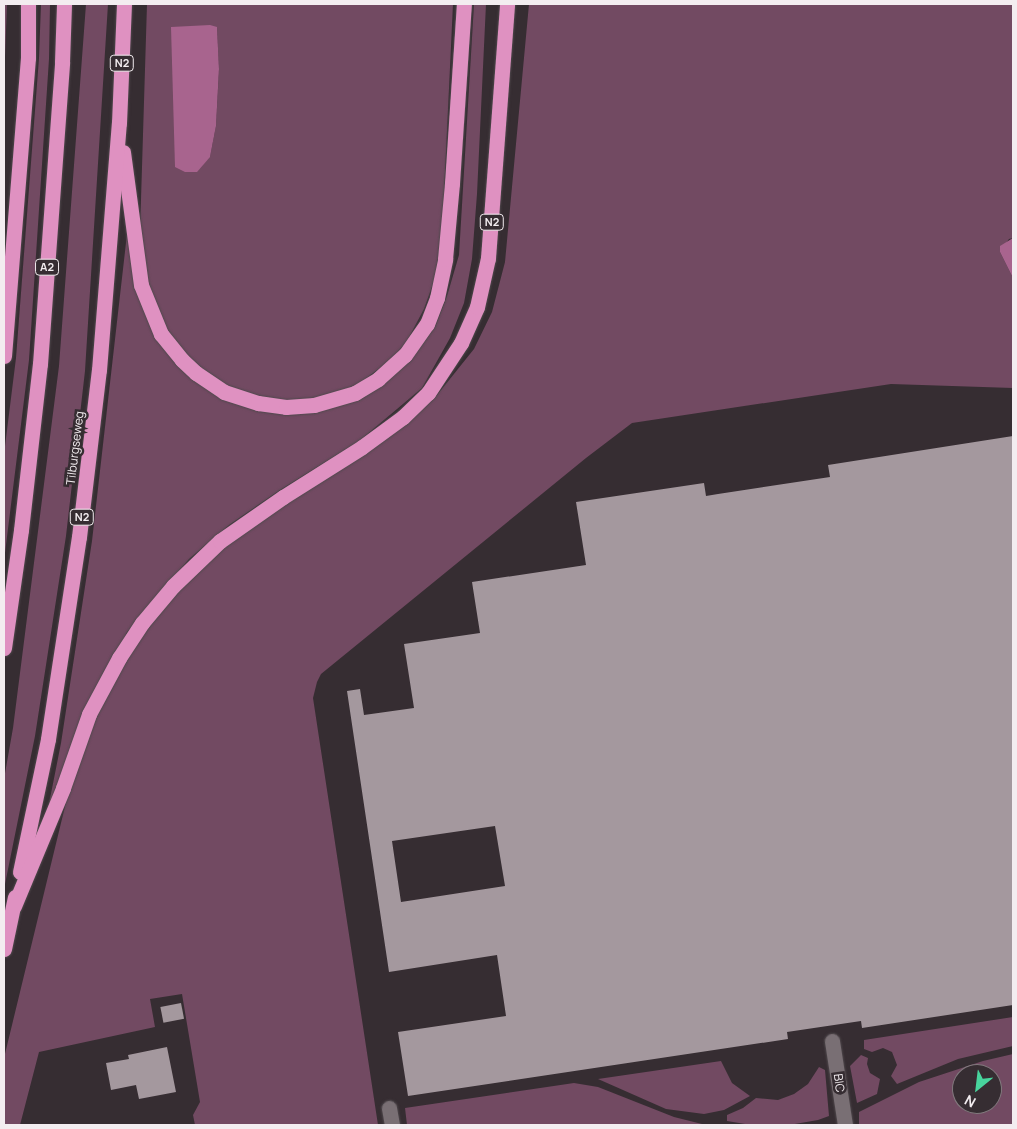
<!DOCTYPE html>
<html>
<head>
<meta charset="utf-8">
<style>
  body { margin:0 }
  #map { position:relative; width:1017px; height:1129px; overflow:hidden; background:#362d32; font-family:Manrope,sans-serif }
  div>[style] { position:absolute }
  .green>* { inset:0; background:#724a62 }
  .water>* { inset:0; background:#a8648e }
  .building>* { inset:0; background:#a4989e; transform-origin:0 0 }
  .roads { filter:drop-shadow(0 0 1px #50494d) drop-shadow(0 0 1px #50494d) }
  .minor>* { height:15px; margin:-7.5px; padding:0 7.5px; transform-origin:7.5px; border-radius:7.5px; background:#796f74 }
  .highway>* { height:15px; margin:-7.5px; padding:0 7.5px; transform-origin:7.5px; border-radius:7.5px; background:#df91c1 }
  span { translate:-50% -50%; white-space:nowrap; text-align:center; line-height:1.15; -webkit-text-stroke:5px #362d32; paint-order:stroke }
  .shield-label span { padding:1px 4px; background:#362d32; border:1px solid; border-radius:4px; -webkit-text-stroke-width:0 }
  .shield-label { font-size:11px; color:#f3edf0; font-weight:700 }
  .street-label { font-size:12px; color:#f3edf0 }
  .frame { position:absolute; inset:0; border:5px solid #f3edf0; pointer-events:none }
  .north { position:absolute; left:952px; top:1064px; width:50px; height:50px; box-sizing:border-box; background:#362d32; border:1px solid #827a7e; border-radius:50%; rotate:209deg; font-size:14px; font-weight:700; line-height:20px; text-align:center; color:#f3edf0 }
  .north::after { content:''; display:block; margin:auto; width:18px; height:22px; background:#48d49d; clip-path:polygon(50% 0,100% 100%,50% 72%,0 100%) }
</style>
</head>
<body>
<div id="map">
  <div class="green">
    <div style="clip-path:polygon(4px 4px,7px 4px,4px 84px)"></div>
    <div style="clip-path:polygon(41px 4px,50px 4px,49px 59px,29px 360px,4px 561px,4px 454px,16px 358px,39px 58px)"></div>
    <div style="clip-path:polygon(86px 4px,108px 4px,85px 371px,66px 536px,35px 736px,4px 889px,4px 779px,13px 728px,59px 366px)"></div>
    <div style="clip-path:polygon(evenodd,147px 4px,453px 4px,442px 236px,434px 281px,424px 309px,407px 341px,392px 359px,361px 382px,340px 392px,312px 400px,292px 401px,259px 397px,223px 384px,194px 363px,172px 338px,161px 318px,148px 284px,140px 232px,147px 4px,217px 27px,219px 70px,216px 126px,210px 157px,217px 27px)"></div>
    <div style="clip-path:polygon(474px 4px,486px 4px,477px 194px,472px 259px,464px 303px,450px 338px,422px 388px,359px 441px,280px 490px,229px 525px,189px 559px,127px 632px,48px 809px,61px 743px,92px 541px,127px 234px,175px 360px,272px 412px,390px 378px,411px 360px,435px 327px,447px 296px,459px 255px)"></div>
    <div style="clip-path:polygon(529px 4px,1013px 4px,1013px 238px,1009px 239px,1000px 252px,1013px 278px,1013px 388px,891px 384px,632px 423px,586px 458px,321px 674px,317px 682px,313px 698px,378px 1125px,195px 1125px,193px 1115px,200px 1102px,182px 994px,150px 999px,155px 1027px,39px 1052px,20px 1125px,4px 1125px,4px 1058px,69px 790px,94px 719px,110px 685px,139px 639px,198px 569px,237px 535px,365px 451px,433px 400px,474px 349px,492px 312px,505px 262px)"></div>
    <div style="clip-path:polygon(1013px 1017px,1013px 1046px,958px 1059px,897px 1084px,891px 1076px,897px 1065px,892px 1052px,883px 1048px,872px 1052px,864px 1049px,864px 1040px)"></div>
    <div style="clip-path:polygon(evenodd,1013px 1054px,1013px 1125px,859px 1125px,859px 1112px,919px 1082px,983px 1061px,1013px 1054px,962px 1074px,992px 1074px,992px 1104px,962px 1104px,962px 1074px)"></div>
    <div style="clip-path:polygon(861px 1055px,868px 1058px,867px 1064px,870px 1073px,880px 1079px,877px 1094px,857px 1103px,850px 1066px)"></div>
    <div style="clip-path:polygon(721px 1061px,732px 1083px,750px 1096px,724px 1110px,704px 1114px,666px 1109px,598px 1079px)"></div>
    <div style="clip-path:polygon(819px 1067px,825px 1070px,829px 1116px,818px 1120px,789px 1125px,751px 1125px,727px 1121px,727px 1115px,743px 1108px,756px 1098px,778px 1100px,794px 1094px,808px 1084px)"></div>
    <div style="clip-path:polygon(574px 1083px,598px 1087px,674px 1117px,706px 1125px,407px 1125px,405px 1108px)"></div>
  </div>
  <div class="water">
    <div style="clip-path:polygon(210px 25px,217px 27px,219px 69px,216px 126px,210px 157px,197px 172px,185px 172px,175px 167px,171px 27px)"></div>
    <div style="clip-path:polygon(1013px 238px,1013px 278px,1000px 252px,1000px 246px)"></div>
  </div>
  <div class="building">
    <div style="clip-path:polygon(evenodd,1013px 436px,1013px 1005px,862px 1028px,861px 1021px,787px 1032px,788px 1039px,408px 1096px,398px 1032px,506px 1016px,497px 955px,389px 972px,347px 691px,360px 689px,364px 715px,414px 708px,404px 644px,480px 633px,472px 582px,586px 565px,576px 502px,704px 483px,706px 496px,718px 494px,830px 477px,828px 465px,1013px 436px,495px 826px,505px 886px,401px 902px,392px 841px,495px 826px)"></div>
    <div style="left:181px;top:1003px;width:16px;height:21px;rotate:79deg"></div>
    <div style="clip-path:polygon(167px 1047px,176px 1092px,139px 1099px,136px 1085px,111px 1090px,106px 1063px,129px 1059px,128px 1055px)"></div>
  </div>
  <div class="roads">
    <div class="minor">
      <div style="left:832px;top:1041px;width:85px;rotate:81.2deg"></div>
      <div style="left:389px;top:1108px;width:17px;rotate:80deg"></div>
    </div>
    <div class="highway">
      <div style="left:123px;top:152px;width:134px;rotate:82.3deg"></div>
      <div style="left:141px;top:285px;width:53px;rotate:67.8deg"></div>
      <div style="left:161px;top:334px;width:33px;rotate:51deg"></div>
      <div style="left:182px;top:360px;width:19px;rotate:43deg"></div>
      <div style="left:196px;top:373px;width:34px;rotate:34deg"></div>
      <div style="left:224px;top:392px;width:36px;rotate:18deg"></div>
      <div style="left:258px;top:403px;width:28px;rotate:8deg"></div>
      <div style="left:286px;top:407px;width:28px;rotate:-4deg"></div>
      <div style="left:314px;top:405px;width:43px;rotate:-16.3deg"></div>
      <div style="left:355px;top:393px;width:27px;rotate:-31deg"></div>
      <div style="left:378px;top:379px;width:36px;rotate:-42deg"></div>
      <div style="left:405px;top:355px;width:38px;rotate:-55deg"></div>
      <div style="left:427px;top:324px;width:28px;rotate:-69deg"></div>
      <div style="left:437px;top:298px;width:40px;rotate:-78deg"></div>
      <div style="left:445px;top:259px;width:76px;rotate:-84.7deg"></div>
      <div style="left:452px;top:183px;width:179px;rotate:-86.2deg"></div>
      <div style="left:4px;top:356px;width:299px;rotate:-85.4deg"></div>
      <div style="left:28px;top:58px;width:54px;rotate:-90deg"></div>
      <div style="left:4px;top:648px;width:119px;rotate:-81.8deg"></div>
      <div style="left:21px;top:530px;width:167px;rotate:-83.5deg"></div>
      <div style="left:40px;top:364px;width:303px;rotate:-85.8deg"></div>
      <div style="left:62px;top:62px;width:58px;rotate:-88deg"></div>
      <div style="left:20px;top:872px;width:136px;rotate:-78.1deg"></div>
      <div style="left:48px;top:739px;width:204px;rotate:-81.3deg"></div>
      <div style="left:79px;top:537px;width:168px;rotate:-83.2deg"></div>
      <div style="left:99px;top:370px;width:248px;rotate:-85.4deg"></div>
      <div style="left:119px;top:123px;width:119px;rotate:-87.6deg"></div>
      <div style="left:14px;top:906px;width:128px;rotate:-67.4deg"></div>
      <div style="left:63px;top:788px;width:78px;rotate:-70.6deg"></div>
      <div style="left:89px;top:714px;width:64px;rotate:-61.8deg"></div>
      <div style="left:119px;top:658px;width:42px;rotate:-56.7deg"></div>
      <div style="left:142px;top:623px;width:48px;rotate:-50deg"></div>
      <div style="left:173px;top:586px;width:65px;rotate:-43.8deg"></div>
      <div style="left:220px;top:541px;width:77px;rotate:-34.9deg"></div>
      <div style="left:283px;top:497px;width:93px;rotate:-32.3deg"></div>
      <div style="left:362px;top:447px;width:51px;rotate:-36.2deg"></div>
      <div style="left:403px;top:417px;width:35px;rotate:-44deg"></div>
      <div style="left:428px;top:393px;width:60px;rotate:-56.6deg"></div>
      <div style="left:461px;top:343px;width:39px;rotate:-66deg"></div>
      <div style="left:477px;top:307px;width:50px;rotate:-77.3deg"></div>
      <div style="left:488px;top:258px;width:255px;rotate:-85.7deg"></div>
      <div style="left:4px;top:949px;width:53px;rotate:-78.1deg"></div>
    </div>
  </div>
  <div class="shield-label">
    <span style="left:122px;top:63px">N2</span>
    <span style="left:492px;top:222px">N2</span>
    <span style="left:47px;top:267px">A2</span>
    <span style="left:82px;top:517px">N2</span>
  </div>
  <div class="street-label">
    <span style="left:75px;top:448px;rotate:-83deg">Tilburgseweg</span>
    <span style="left:839px;top:1083px;rotate:82deg">BIC</span>
  </div>
  <div class="frame"></div>
  <div class="north">N</div>
</div>
</body>
</html>
